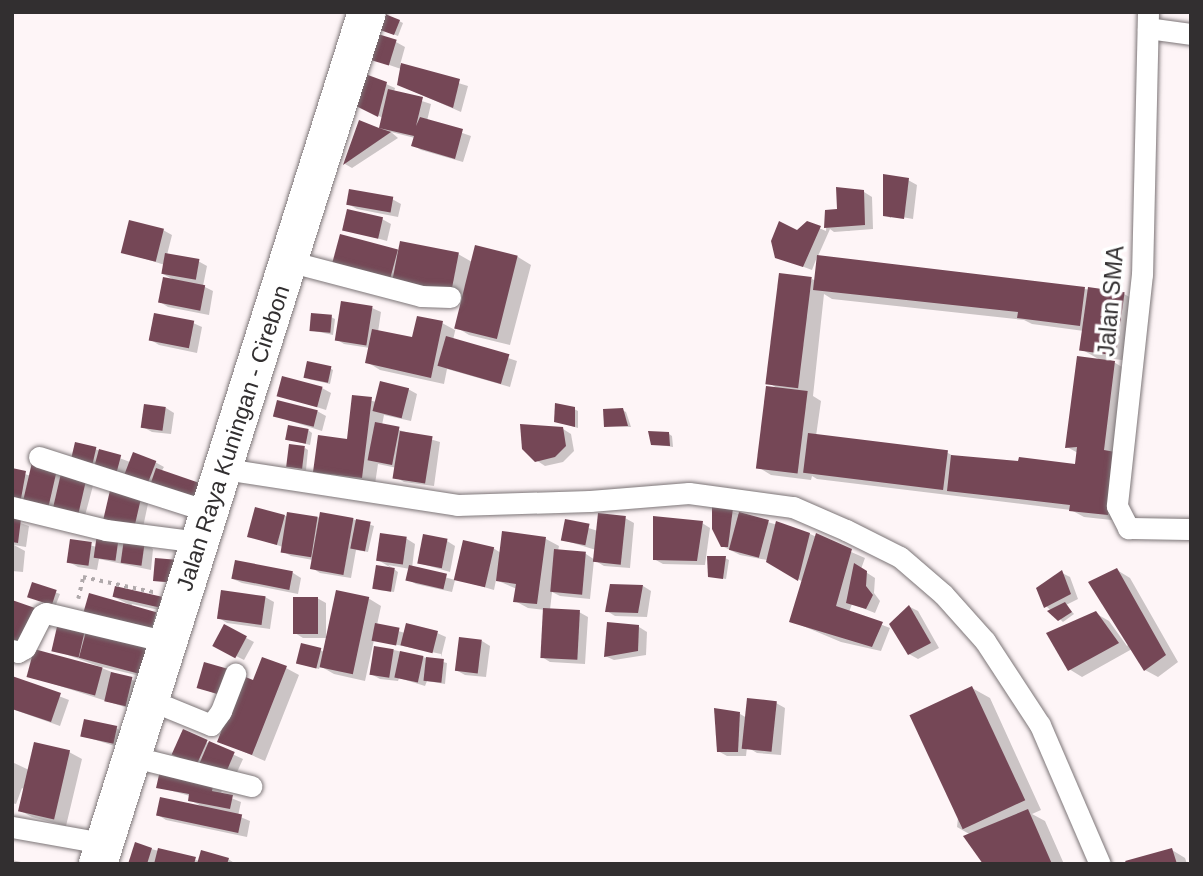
<!DOCTYPE html>
<html>
<head>
<meta charset="utf-8">
<style>
  body { margin:0 }
  #map { position:relative; width:1203px; height:876px; overflow:hidden; background:#fef5f7; font-family:Helvetica,sans-serif }
  div>[style] { position:absolute }
  .shadow>* { inset:0; background:#0003 }
  .building>* { inset:0; background:#754756; transform-origin:0 0 }
  .path>* { height:3.5px; margin-top:-1.75px; transform-origin:0; background:repeating-linear-gradient(90deg,#b0a9ab 0 3.5px,transparent 0 8.5px) }
  .roads { filter:drop-shadow(0 0 2px #7c7577) drop-shadow(0 0 2px #7c7577) }
  .street>* { height:21px; margin:-10.5px; padding:0 10.5px; transform-origin:10.5px; border-radius:10.5px; background:#fff }
  .highway>* { height:38px; margin:-19px; padding:0 19px; transform-origin:19px; border-radius:19px; background:#fff }
  span { translate:-50% -50%; white-space:nowrap; text-align:center; line-height:1.15; -webkit-text-stroke:7px #fff; paint-order:stroke }
  .street-label { font-size:23px; color:#322f30 }
  .frame { position:absolute; inset:0; border:14px solid #322f30; pointer-events:none }
</style>
</head>
<body>
<div id="map">
  <div class="shadow">
    <div style="clip-path:polygon(399px 21px,403px 23px,398px 36px,375px 27px)"></div>
    <div style="clip-path:polygon(396px 42px,405px 47px,400px 65px,468px 86px,461px 112px,399px 85px,401px 69px,363px 56px)"></div>
    <div style="clip-path:polygon(386px 84px,395px 88px,394px 92px,431px 104px,427px 121px,471px 136px,463px 162px,421px 150px,413px 145px,415px 138px,391px 132px,398px 138px,352px 168px,345px 164px,360px 123px,380px 130px,383px 118px,363px 108px)"></div>
    <div style="clip-path:polygon(908px 180px,917px 185px,913px 219px,891px 215px,891px 218px,885px 215px)"></div>
    <div style="clip-path:polygon(evenodd,864px 192px,872px 197px,873px 229px,834px 232px,830px 229px,818px 256px,1124px 294px,1137px 301px,1129px 361px,1107px 358px,1127px 370px,1121px 521px,1084px 517px,1071px 510px,817px 479px,812px 476px,811px 480px,771px 475px,758px 467px,780px 390px,769px 383px,812px 279px,816px 281px,817px 257px,812px 270px,777px 257px,807px 223px,826px 231px,827px 212px,839px 211px,864px 192px,824px 294px,832px 299px,1024px 320px,1032px 324px,1084px 331px,1081px 349px,1102px 361px,1067px 447px,1078px 453px,1076px 466px,955px 457px,948px 453px,816px 436px,821px 401px,813px 396px,824px 294px)"></div>
    <div style="clip-path:polygon(392px 199px,401px 204px,398px 217px,357px 209px,348px 204px)"></div>
    <div style="clip-path:polygon(382px 219px,391px 224px,387px 241px,344px 229px)"></div>
    <div style="clip-path:polygon(163px 230px,172px 235px,167px 255px,198px 261px,207px 266px,203px 286px,213px 291px,209px 315px,168px 307px,160px 302px,176px 281px,163px 274px,165px 265px,123px 252px)"></div>
    <div style="clip-path:polygon(397px 250px,458px 254px,472px 262px,518px 257px,531px 265px,510px 345px,469px 335px,456px 327px,453px 340px,517px 361px,510px 387px,447px 369px,444px 384px,380px 370px,367px 362px,370px 348px,344px 344px,336px 339px,372px 308px,381px 312px,378px 332px,414px 340px,442px 323px,455px 330px,463px 299px,407px 288px,342px 269px)"></div>
    <div style="clip-path:polygon(331px 317px,335px 319px,333px 335px,310px 330px)"></div>
    <div style="clip-path:polygon(193px 323px,202px 327px,197px 353px,159px 345px,151px 340px)"></div>
    <div style="clip-path:polygon(330px 368px,333px 370px,330px 384px,308px 379px)"></div>
    <div style="clip-path:polygon(322px 388px,331px 393px,326px 410px,279px 395px)"></div>
    <div style="clip-path:polygon(408px 389px,417px 394px,411px 421px,384px 415px,382px 425px,440px 442px,434px 486px,404px 482px,395px 477px,397px 468px,378px 464px,375px 484px,328px 478px,315px 471px,349px 441px,354px 397px,377px 402px)"></div>
    <div style="clip-path:polygon(166px 408px,174px 413px,171px 434px,152px 432px,143px 427px)"></div>
    <div style="clip-path:polygon(574px 409px,578px 411px,578px 428px,555px 421px)"></div>
    <div style="clip-path:polygon(622px 410px,626px 412px,631px 427px,606px 426px)"></div>
    <div style="clip-path:polygon(317px 411px,326px 416px,322px 431px,275px 416px)"></div>
    <div style="clip-path:polygon(563px 429px,571px 434px,574px 451px,563px 462px,545px 466px,536px 460px)"></div>
    <div style="clip-path:polygon(308px 430px,312px 433px,310px 445px,287px 439px)"></div>
    <div style="clip-path:polygon(669px 434px,672px 436px,673px 447px,653px 444px)"></div>
    <div style="clip-path:polygon(305px 448px,308px 450px,306px 470px,288px 466px)"></div>
    <div style="clip-path:polygon(95px 449px,130px 462px,155px 462px,164px 467px,161px 472px,201px 509px,74px 464px)"></div>
    <div style="clip-path:polygon(34px 460px,94px 482px,83px 523px,12px 505px,12px 470px,31px 476px)"></div>
    <div style="clip-path:polygon(112px 488px,149px 499px,142px 532px,113px 526px)"></div>
    <div style="clip-path:polygon(714px 507px,810px 534px,865px 558px,861px 569px,875px 578px,874px 593px,880px 601px,875px 613px,852px 604px,849px 612px,890px 628px,881px 651px,841px 642px,791px 621px,803px 582px,767px 560px,740px 555px,722px 546px)"></div>
    <div style="clip-path:polygon(284px 516px,352px 519px,374px 526px,368px 552px,356px 550px,351px 578px,320px 573px,312px 568px,313px 560px,291px 556px,282px 551px,283px 547px,249px 536px)"></div>
    <div style="clip-path:polygon(625px 518px,634px 523px,630px 568px,604px 566px,594px 560px,590px 599px,560px 596px,552px 592px,550px 610px,579px 612px,588px 617px,585px 664px,550px 662px,542px 657px,545px 610px,528px 608px,515px 601px,517px 589px,496px 580px,494px 590px,456px 579px,493px 548px,501px 553px,546px 539px,559px 546px,558px 551px,586px 554px,595px 560px,596px 550px,563px 540px,566px 521px,598px 531px)"></div>
    <div style="clip-path:polygon(12px 520px,29px 526px,26px 547px,14px 545px,25px 551px,23px 572px,12px 571px)"></div>
    <div style="clip-path:polygon(702px 523px,710px 528px,705px 565px,663px 564px,654px 559px)"></div>
    <div style="clip-path:polygon(382px 535px,407px 539px,415px 544px,412px 568px,455px 580px,452px 592px,416px 584px,407px 579px,410px 569px,388px 565px,398px 572px,394px 592px,378px 590px,393px 569px,378px 560px)"></div>
    <div style="clip-path:polygon(98px 536px,145px 544px,153px 549px,151px 570px,99px 559px,97px 570px,78px 567px,69px 562px,72px 541px,97px 547px)"></div>
    <div style="clip-path:polygon(447px 541px,455px 546px,450px 572px,419px 563px)"></div>
    <div style="clip-path:polygon(725px 558px,729px 560px,726px 579px,710px 576px)"></div>
    <div style="clip-path:polygon(237px 562px,293px 573px,301px 578px,298px 594px,242px 583px,233px 579px)"></div>
    <div style="clip-path:polygon(1117px 570px,1130px 578px,1178px 662px,1158px 677px,1145px 670px,1132px 649px,1082px 677px,1069px 669px,1095px 613px,1109px 621px,1127px 646px,1129px 644px)"></div>
    <div style="clip-path:polygon(1062px 573px,1070px 577px,1078px 599px,1066px 605px,1074px 614px,1063px 622px,1046px 606px)"></div>
    <div style="clip-path:polygon(33px 584px,60px 594px,55px 607px)"></div>
    <div style="clip-path:polygon(643px 586px,651px 591px,647px 617px,615px 616px,607px 611px)"></div>
    <div style="clip-path:polygon(116px 588px,168px 612px,132px 604px,131px 607px,164px 619px,159px 639px,128px 604px,114px 597px)"></div>
    <div style="clip-path:polygon(265px 597px,274px 602px,270px 629px,227px 623px,219px 618px)"></div>
    <div style="clip-path:polygon(317px 598px,326px 603px,326px 637px,368px 598px,381px 606px,377px 625px,405px 633px,437px 633px,446px 637px,441px 657px,441px 654px,374px 640px,365px 681px,334px 674px,320px 666px,319px 669px,301px 664px,320px 650px,324px 652px,327px 638px,303px 638px,295px 633px)"></div>
    <div style="clip-path:polygon(910px 607px,918px 611px,939px 648px,918px 659px,909px 654px)"></div>
    <div style="clip-path:polygon(85px 626px,153px 679px,98px 666px,54px 650px)"></div>
    <div style="clip-path:polygon(225px 627px,254px 642px,244px 660px,224px 650px)"></div>
    <div style="clip-path:polygon(639px 627px,647px 632px,646px 655px,614px 660px,605px 656px)"></div>
    <div style="clip-path:polygon(482px 641px,490px 646px,486px 677px,465px 675px,456px 670px)"></div>
    <div style="clip-path:polygon(394px 650px,447px 663px,445px 684px,427px 681px,425px 686px,399px 678px,398px 681px,380px 679px,371px 674px)"></div>
    <div style="clip-path:polygon(99px 667px,140px 683px,134px 710px,29px 676px)"></div>
    <div style="clip-path:polygon(286px 668px,299px 675px,265px 761px,219px 741px,235px 701px,198px 687px,254px 682px)"></div>
    <div style="clip-path:polygon(12px 678px,69px 700px,60px 726px,12px 709px)"></div>
    <div style="clip-path:polygon(972px 688px,990px 698px,1041px 810px,1032px 814px,1045px 821px,1064px 864px,985px 864px,971px 835px,957px 827px)"></div>
    <div style="clip-path:polygon(776px 703px,785px 708px,781px 755px,757px 753px,747px 747px,746px 756px,727px 756px,718px 751px,740px 714px,749px 719px)"></div>
    <div style="clip-path:polygon(116px 728px,125px 733px,121px 748px,83px 736px)"></div>
    <div style="clip-path:polygon(184px 732px,243px 759px,233px 781px,182px 759px)"></div>
    <div style="clip-path:polygon(69px 752px,82px 759px,66px 826px,32px 817px,19px 810px,24px 789px,22px 788px,16px 804px,12px 803px,12px 762px,29px 770px)"></div>
    <div style="clip-path:polygon(223px 783px,221px 794px,241px 802px,238px 816px,250px 821px,247px 837px,166px 820px,158px 815px,203px 807px,190px 800px,190px 796px,158px 787px)"></div>
    <div style="clip-path:polygon(151px 849px,200px 861px,228px 859px,236px 864px,130px 864px)"></div>
    <div style="clip-path:polygon(1172px 850px,1185px 858px,1187px 864px,1128px 864px)"></div>
    <div style="clip-path:polygon(12px 860px,30px 864px,12px 864px)"></div>
  </div>
  <div class="building">
    <div style="clip-path:polygon(380px 12px,400px 20px,394px 35px,369px 26px)"></div>
    <div style="left:368px;top:31px;width:30px;height:27px;rotate:17deg"></div>
    <div style="clip-path:polygon(401px 63px,460px 79px,453px 108px,397px 85px)"></div>
    <div style="clip-path:polygon(357px 71px,387px 82px,378px 117px,352px 104px)"></div>
    <div style="clip-path:polygon(388px 89px,423px 97px,416px 126px,420px 117px,463px 129px,455px 159px,411px 146px,414px 136px,379px 128px,391px 132px,343px 165px,359px 120px,379px 128px)"></div>
    <div style="clip-path:polygon(883px 174px,909px 178px,904px 219px,883px 216px)"></div>
    <div style="clip-path:polygon(836px 187px,864px 190px,865px 225px,824px 228px,825px 210px,837px 209px)"></div>
    <div style="left:349px;top:189px;width:45px;height:16px;rotate:10deg"></div>
    <div style="left:347px;top:209px;width:37px;height:22px;rotate:13deg"></div>
    <div style="left:129px;top:220px;width:36px;height:34px;rotate:14deg"></div>
    <div style="clip-path:polygon(779px 221px,797px 230px,807px 221px,821px 226px,803px 267px,775px 258px,771px 241px)"></div>
    <div style="left:340px;top:234px;width:60px;height:32px;rotate:15deg"></div>
    <div style="left:400px;top:241px;width:60px;height:41px;rotate:11deg"></div>
    <div style="left:475px;top:245px;width:44px;height:86px;rotate:14deg"></div>
    <div style="left:165px;top:253px;width:35px;height:21px;rotate:10deg"></div>
    <div style="clip-path:polygon(817px 255px,1085px 287px,1080px 326px,1017px 318px,1018px 312px,813px 290px)"></div>
    <div style="left:779px;top:273px;width:33px;height:112px;rotate:7deg"></div>
    <div style="left:163px;top:277px;width:43px;height:26px;rotate:11deg"></div>
    <div style="left:1088px;top:287px;width:37px;height:64px;rotate:8deg"></div>
    <div style="left:341px;top:301px;width:32px;height:40px;rotate:9deg"></div>
    <div style="left:154px;top:313px;width:41px;height:28px;rotate:11deg"></div>
    <div style="left:311px;top:313px;width:21px;height:18px;rotate:5deg"></div>
    <div style="clip-path:polygon(417px 316px,443px 321px,431px 378px,365px 363px,372px 329px,412px 337px)"></div>
    <div style="left:446px;top:336px;width:66px;height:31px;rotate:16deg"></div>
    <div style="clip-path:polygon(1077px 356px,1115px 361px,1104px 450px,1115px 452px,1108px 515px,1069px 511px,1070px 505px,947px 491px,951px 455px,1018px 461px,1019px 457px,1075px 464px,1077px 447px,1065px 448px)"></div>
    <div style="left:307px;top:361px;width:25px;height:17px;rotate:12deg"></div>
    <div style="left:282px;top:376px;width:42px;height:21px;rotate:15deg"></div>
    <div style="left:380px;top:381px;width:30px;height:31px;rotate:14deg"></div>
    <div style="left:766px;top:386px;width:42px;height:83px;rotate:7deg"></div>
    <div style="clip-path:polygon(352px 395px,372px 397px,362px 478px,313px 472px,318px 435px,347px 439px)"></div>
    <div style="left:277px;top:400px;width:42px;height:17px;rotate:14deg"></div>
    <div style="clip-path:polygon(555px 403px,575px 407px,575px 427px,554px 422px)"></div>
    <div style="left:144px;top:404px;width:22px;height:24px;rotate:8deg"></div>
    <div style="clip-path:polygon(623px 408px,628px 426px,604px 427px,603px 409px)"></div>
    <div style="left:375px;top:422px;width:25px;height:39px;rotate:11deg"></div>
    <div style="clip-path:polygon(520px 424px,563px 427px,566px 446px,555px 457px,535px 462px,522px 449px)"></div>
    <div style="left:288px;top:425px;width:21px;height:15px;rotate:11deg"></div>
    <div style="left:400px;top:431px;width:33px;height:48px;rotate:9deg"></div>
    <div style="clip-path:polygon(648px 431px,669px 432px,670px 446px,651px 445px)"></div>
    <div style="left:808px;top:433px;width:141px;height:40px;rotate:7deg"></div>
    <div style="left:75px;top:442px;width:22px;height:22px;rotate:13deg"></div>
    <div style="left:289px;top:444px;width:16px;height:23px;rotate:7deg"></div>
    <div style="left:99px;top:449px;width:23px;height:24px;rotate:15deg"></div>
    <div style="left:133px;top:452px;width:25px;height:30px;rotate:21deg"></div>
    <div style="left:33px;top:458px;width:26px;height:46px;rotate:13deg"></div>
    <div style="clip-path:polygon(12px 468px,26px 471px,20px 504px,12px 503px)"></div>
    <div style="left:156px;top:468px;width:46px;height:24px;rotate:19deg"></div>
    <div style="left:62px;top:469px;width:26px;height:46px;rotate:13deg"></div>
    <div style="left:111px;top:486px;width:32px;height:37px;rotate:13deg"></div>
    <div style="clip-path:polygon(712px 505px,733px 508px,728px 547px,721px 547px,712px 529px)"></div>
    <div style="left:255px;top:507px;width:31px;height:31px;rotate:15deg"></div>
    <div style="left:287px;top:512px;width:31px;height:41px;rotate:9deg"></div>
    <div style="left:320px;top:512px;width:34px;height:58px;rotate:10deg"></div>
    <div style="left:739px;top:512px;width:31px;height:39px;rotate:15deg"></div>
    <div style="left:598px;top:513px;width:28px;height:49px;rotate:6deg"></div>
    <div style="clip-path:polygon(653px 516px,703px 521px,697px 561px,653px 560px)"></div>
    <div style="clip-path:polygon(12px 518px,21px 519px,18px 543px,12px 542px)"></div>
    <div style="left:356px;top:519px;width:15px;height:30px;rotate:11deg"></div>
    <div style="left:565px;top:519px;width:25px;height:22px;rotate:11deg"></div>
    <div style="clip-path:polygon(776px 521px,810px 533px,798px 581px,766px 562px)"></div>
    <div style="clip-path:polygon(502px 531px,546px 537px,537px 604px,513px 602px,516px 584px,496px 581px)"></div>
    <div style="left:380px;top:533px;width:27px;height:28px;rotate:8deg"></div>
    <div style="clip-path:polygon(816px 533px,852px 549px,836px 606px,883px 622px,872px 647px,789px 622px)"></div>
    <div style="left:97px;top:534px;width:22px;height:24px;rotate:8deg"></div>
    <div style="left:423px;top:534px;width:25px;height:30px;rotate:11deg"></div>
    <div style="left:70px;top:539px;width:22px;height:24px;rotate:8deg"></div>
    <div style="left:124px;top:539px;width:21px;height:24px;rotate:8deg"></div>
    <div style="left:463px;top:540px;width:32px;height:41px;rotate:13deg"></div>
    <div style="left:554px;top:549px;width:32px;height:43px;rotate:5deg"></div>
    <div style="clip-path:polygon(707px 556px,726px 556px,723px 579px,708px 577px)"></div>
    <div style="left:155px;top:558px;width:21px;height:23px;rotate:5deg"></div>
    <div style="left:235px;top:560px;width:59px;height:19px;rotate:11deg"></div>
    <div style="clip-path:polygon(854px 563px,867px 571px,866px 586px,873px 595px,866px 609px,846px 603px)"></div>
    <div style="left:376px;top:565px;width:19px;height:24px;rotate:9deg"></div>
    <div style="left:409px;top:565px;width:39px;height:16px;rotate:13deg"></div>
    <div style="clip-path:polygon(1117px 568px,1166px 655px,1144px 671px,1088px 582px)"></div>
    <div style="clip-path:polygon(1062px 570px,1071px 594px,1044px 608px,1036px 588px)"></div>
    <div style="left:32px;top:582px;width:26px;height:16px;rotate:18deg"></div>
    <div style="clip-path:polygon(610px 584px,643px 585px,638px 613px,605px 612px)"></div>
    <div style="left:115px;top:586px;width:48px;height:11px;rotate:13deg"></div>
    <div style="left:221px;top:590px;width:45px;height:29px;rotate:8deg"></div>
    <div style="left:336px;top:590px;width:34px;height:79px;rotate:12deg"></div>
    <div style="left:89px;top:593px;width:70px;height:25px;rotate:16deg"></div>
    <div style="left:293px;top:597px;width:25px;height:37px"></div>
    <div style="clip-path:polygon(12px 600px,35px 608px,20px 646px,12px 643px)"></div>
    <div style="clip-path:polygon(1065px 602px,1072px 612px,1058px 621px,1047px 611px)"></div>
    <div style="clip-path:polygon(909px 605px,931px 643px,908px 655px,889px 624px)"></div>
    <div style="left:543px;top:608px;width:37px;height:50px;rotate:3deg"></div>
    <div style="clip-path:polygon(1096px 611px,1119px 643px,1068px 671px,1046px 633px)"></div>
    <div style="left:59px;top:618px;width:28px;height:34px;rotate:13deg"></div>
    <div style="clip-path:polygon(607px 622px,639px 625px,638px 651px,604px 657px)"></div>
    <div style="left:375px;top:623px;width:25px;height:18px;rotate:11deg"></div>
    <div style="left:406px;top:623px;width:33px;height:23px;rotate:14deg"></div>
    <div style="left:88px;top:624px;width:63px;height:35px;rotate:15deg"></div>
    <div style="left:224px;top:624px;width:26px;height:25px;rotate:28deg"></div>
    <div style="left:459px;top:637px;width:23px;height:34px;rotate:7deg"></div>
    <div style="left:301px;top:643px;width:21px;height:21px;rotate:14deg"></div>
    <div style="left:374px;top:646px;width:20px;height:29px;rotate:9deg"></div>
    <div style="left:34px;top:649px;width:71px;height:29px;rotate:15deg"></div>
    <div style="left:400px;top:651px;width:24px;height:27px;rotate:12deg"></div>
    <div style="clip-path:polygon(262px 657px,287px 666px,252px 755px,217px 742px,243px 676px,253px 680px)"></div>
    <div style="left:426px;top:657px;width:18px;height:24px;rotate:6deg"></div>
    <div style="left:204px;top:662px;width:29px;height:27px;rotate:16deg"></div>
    <div style="left:111px;top:672px;width:22px;height:30px;rotate:13deg"></div>
    <div style="clip-path:polygon(12px 676px,61px 693px,51px 722px,12px 709px)"></div>
    <div style="left:972px;top:686px;width:126px;height:69px;rotate:65deg"></div>
    <div style="left:747px;top:698px;width:30px;height:51px;rotate:6deg"></div>
    <div style="clip-path:polygon(714px 708px,740px 712px,738px 752px,717px 752px)"></div>
    <div style="left:84px;top:719px;width:34px;height:18px;rotate:12deg"></div>
    <div style="left:183px;top:729px;width:27px;height:28px;rotate:24deg"></div>
    <div style="left:209px;top:741px;width:28px;height:27px;rotate:23deg"></div>
    <div style="left:34px;top:742px;width:37px;height:71px;rotate:13deg"></div>
    <div style="clip-path:polygon(161px 766px,215px 777px,212px 791px,233px 795px,230px 809px,188px 801px,189px 794px,156px 788px)"></div>
    <div style="left:160px;top:797px;width:84px;height:19px;rotate:12deg"></div>
    <div style="clip-path:polygon(1028px 809px,1052px 864px,983px 864px,963px 836px)"></div>
    <div style="clip-path:polygon(135px 842px,152px 848px,147px 864px,128px 864px)"></div>
    <div style="clip-path:polygon(158px 848px,196px 857px,194px 864px,154px 864px)"></div>
    <div style="clip-path:polygon(1172px 848px,1177px 864px,1127px 864px,1125px 861px)"></div>
    <div style="clip-path:polygon(201px 850px,229px 858px,227px 864px,197px 864px)"></div>
  </div>
  <div class="path">
    <div style="left:78px;top:599px;width:23px;rotate:-77deg"></div>
    <div style="left:83px;top:577px;width:72px;rotate:12.1deg"></div>
  </div>
  <div class="roads">
    <div class="street">
      <div style="left:1148px;top:12px;width:262px;rotate:91.3deg"></div>
      <div style="left:1142px;top:274px;width:233px;rotate:96.2deg"></div>
      <div style="left:1117px;top:506px;width:25px;rotate:63deg"></div>
      <div style="left:1128px;top:528px;width:63px;rotate:0.9deg"></div>
      <div style="left:1148px;top:28px;width:43px;rotate:7.9deg"></div>
      <div style="left:288px;top:261px;width:138px;rotate:14.7deg"></div>
      <div style="left:421px;top:296px;width:29px;rotate:2deg"></div>
      <div style="left:39px;top:457px;width:180px;rotate:17.8deg"></div>
      <div style="left:225px;top:469px;width:235px;rotate:8.8deg"></div>
      <div style="left:457px;top:505px;width:133px;rotate:-1.7deg"></div>
      <div style="left:590px;top:501px;width:99px;rotate:-4.6deg"></div>
      <div style="left:689px;top:493px;width:105px;rotate:7.7deg"></div>
      <div style="left:793px;top:507px;width:58px;rotate:23.5deg"></div>
      <div style="left:846px;top:530px;width:60px;rotate:26.6deg"></div>
      <div style="left:900px;top:557px;width:57px;rotate:40.7deg"></div>
      <div style="left:943px;top:594px;width:63px;rotate:48.2deg"></div>
      <div style="left:985px;top:641px;width:100px;rotate:56.8deg"></div>
      <div style="left:1040px;top:725px;width:151px;rotate:66.7deg"></div>
      <div style="left:12px;top:507px;width:97px;rotate:13.7deg"></div>
      <div style="left:106px;top:530px;width:95px;rotate:7.3deg"></div>
      <div style="left:12px;top:650px;width:6px;rotate:18deg"></div>
      <div style="left:18px;top:652px;width:8px;rotate:-30deg"></div>
      <div style="left:25px;top:648px;width:37px;rotate:-63deg"></div>
      <div style="left:42px;top:615px;width:4px;rotate:-27deg"></div>
      <div style="left:46px;top:613px;width:125px;rotate:13.4deg"></div>
      <div style="left:150px;top:700px;width:66px;rotate:22.3deg"></div>
      <div style="left:211px;top:725px;width:17px;rotate:-54deg"></div>
      <div style="left:221px;top:711px;width:40px;rotate:-69deg"></div>
      <div style="left:134px;top:757px;width:121px;rotate:13.9deg"></div>
      <div style="left:12px;top:827px;width:92px;rotate:10deg"></div>
    </div>
    <div class="highway">
      <div style="left:98px;top:864px;width:893px;rotate:-72.48deg"></div>
    </div>
  </div>
  <div class="street-label">
    <span style="left:1111px;top:301px;rotate:-85deg">Jalan SMA</span>
    <span style="left:233px;top:438px;rotate:-72deg">Jalan Raya Kuningan - Cirebon</span>
  </div>
  <div class="frame"></div>
</div>
</body>
</html>
